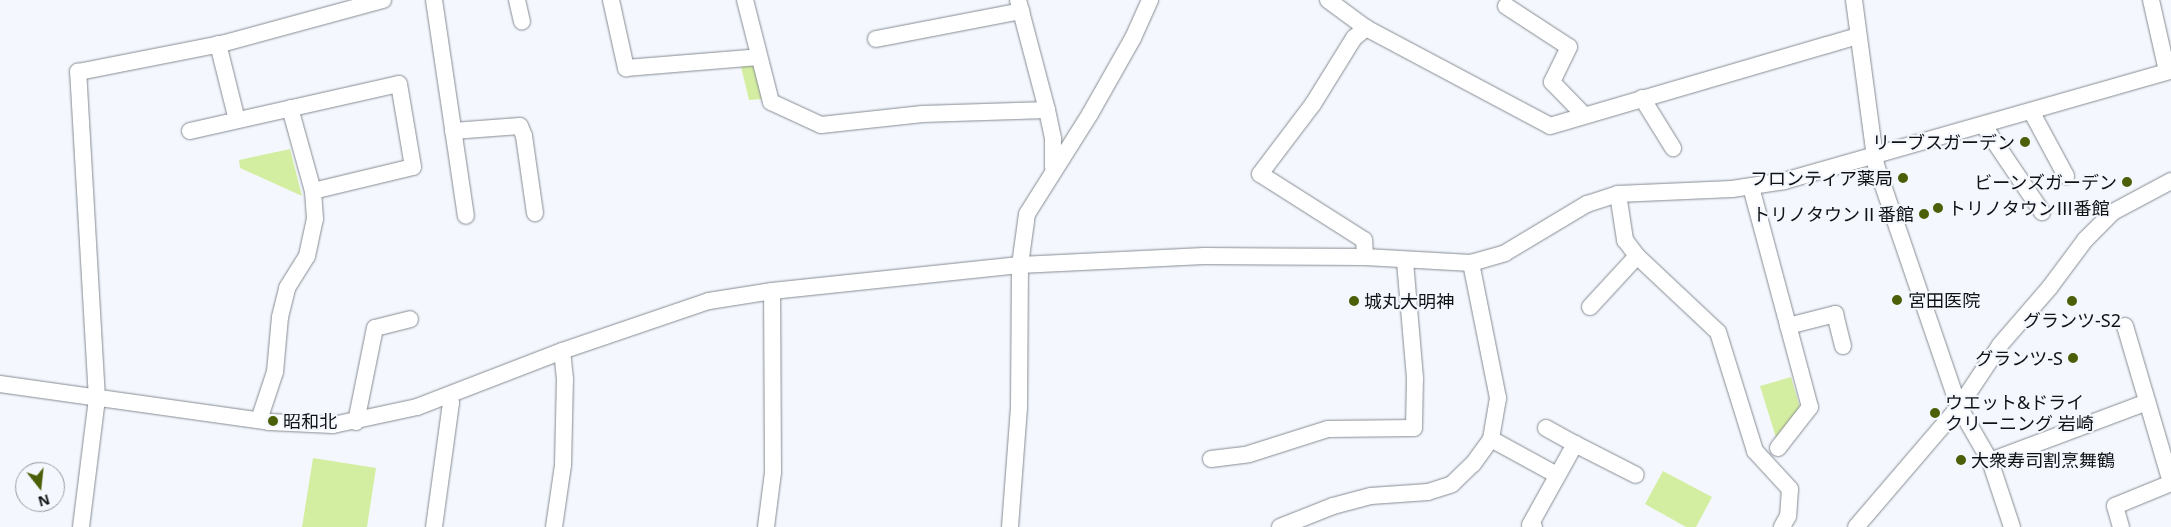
<!DOCTYPE html>
<html>
<head>
<meta charset="utf-8">
<style>
  body { margin:0 }
  #map { position:relative; width:2171px; height:527px; overflow:hidden; background:#f4f8fe; font-family:"Noto Sans","Noto Sans JP",sans-serif }
  div>[style] { position:absolute }
  .green>* { inset:0; background:#d4eea1 }
  .roads { filter:drop-shadow(0 0 1px #868b92) drop-shadow(0 0 1px #868b92) }
  .minor>* { height:16px; margin:-8px; padding:0 8px; transform-origin:8px; border-radius:8px; background:#fff }
  .dots>* { width:14px; height:14px; translate:-50% -50%; box-sizing:border-box; border:2px solid #f4f8fe; border-radius:50% }
  span { translate:-50% -50%; white-space:nowrap; text-align:center; line-height:1.15; -webkit-text-stroke:4px #f4f8fe; paint-order:stroke }
  .poi-label { font-size:18px; color:#101214 }
  .right { translate:-100% -50%; text-align:right }
  .left { translate:0 -50%; text-align:left }
  .north { position:absolute; left:15px; top:462px; width:50px; height:50px; box-sizing:border-box; background:#f4f8fe; border:1px solid #999ca0; border-radius:50%; rotate:164deg; font-size:14px; font-weight:700; line-height:20px; text-align:center; color:#101214 }
  .north::after { content:''; display:block; margin:auto; width:18px; height:22px; background:#4a5f07; clip-path:polygon(50% 0,100% 100%,50% 72%,0 100%) }
</style>
</head>
<body>
<div id="map">
  <div class="green">
    <div style="clip-path:polygon(755px 63px,762px 99px,749px 100px,741px 67px)"></div>
    <div style="clip-path:polygon(290px 149px,302px 196px,240px 168px,239px 160px)"></div>
    <div style="clip-path:polygon(1791px 377px,1801px 411px,1777px 441px,1760px 386px)"></div>
    <div style="clip-path:polygon(313px 458px,376px 468px,367px 527px,302px 527px)"></div>
    <div style="clip-path:polygon(1663px 471px,1712px 497px,1696px 527px,1686px 527px,1645px 504px)"></div>
  </div>
  <div class="roads">
    <div class="minor">
      <div style="left:434px;top:0;width:218px;rotate:81.6deg"></div>
      <div style="left:517px;top:0;width:22px;rotate:77deg"></div>
      <div style="left:611px;top:0;width:70px;rotate:77.6deg"></div>
      <div style="left:626px;top:68px;width:133px;rotate:-4.7deg"></div>
      <div style="left:745px;top:0;width:105px;rotate:75.7deg"></div>
      <div style="left:771px;top:102px;width:55px;rotate:24.7deg"></div>
      <div style="left:821px;top:125px;width:102px;rotate:-6.2deg"></div>
      <div style="left:922px;top:114px;width:125px;rotate:-1.8deg"></div>
      <div style="left:1018px;top:0;width:114px;rotate:75.2deg"></div>
      <div style="left:1047px;top:110px;width:30px;rotate:78deg"></div>
      <div style="left:1053px;top:139px;width:28px;rotate:90deg"></div>
      <div style="left:1328px;top:0;width:47px;rotate:36.4deg"></div>
      <div style="left:1366px;top:28px;width:208px;rotate:28deg"></div>
      <div style="left:1550px;top:126px;width:320px;rotate:-16.3deg"></div>
      <div style="left:1854px;top:0;width:166px;rotate:82.4deg"></div>
      <div style="left:1876px;top:165px;width:256px;rotate:71.1deg"></div>
      <div style="left:1959px;top:407px;width:62px;rotate:60.1deg"></div>
      <div style="left:2151px;top:0;width:73px;rotate:77.3deg"></div>
      <div style="left:1506px;top:6px;width:75px;rotate:33.1deg"></div>
      <div style="left:1569px;top:47px;width:39px;rotate:116deg"></div>
      <div style="left:1552px;top:82px;width:46px;rotate:45.9deg"></div>
      <div style="left:876px;top:39px;width:148px;rotate:-10.9deg"></div>
      <div style="left:218px;top:44px;width:78px;rotate:76deg"></div>
      <div style="left:1642px;top:98px;width:59px;rotate:58.2deg"></div>
      <div style="left:2031px;top:111px;width:74px;rotate:61.7deg"></div>
      <div style="left:1984px;top:126px;width:104px;rotate:56deg"></div>
      <div style="left:190px;top:131px;width:214px;rotate:-12.7deg"></div>
      <div style="left:399px;top:84px;width:84px;rotate:80.4deg"></div>
      <div style="left:413px;top:167px;width:103px;rotate:166.5deg"></div>
      <div style="left:453px;top:131px;width:67px;rotate:-4.3deg"></div>
      <div style="left:520px;top:126px;width:11px;rotate:68deg"></div>
      <div style="left:524px;top:136px;width:78px;rotate:81.9deg"></div>
      <div style="left:1751px;top:187px;width:228px;rotate:75deg"></div>
      <div style="left:1810px;top:407px;width:52px;rotate:128deg"></div>
      <div style="left:1618px;top:194px;width:47px;rotate:81.3deg"></div>
      <div style="left:1625px;top:240px;width:20px;rotate:53deg"></div>
      <div style="left:1637px;top:256px;width:111px;rotate:43.2deg"></div>
      <div style="left:1718px;top:332px;width:125px;rotate:72.7deg"></div>
      <div style="left:1755px;top:451px;width:52px;rotate:47.4deg"></div>
      <div style="left:1790px;top:489px;width:27px;rotate:94deg"></div>
      <div style="left:1788px;top:516px;width:13px;rotate:119deg"></div>
      <div style="left:1365px;top:257px;width:17px;rotate:-93deg"></div>
      <div style="left:1364px;top:240px;width:123px;rotate:-147.6deg"></div>
      <div style="left:1260px;top:174px;width:88px;rotate:-52.9deg"></div>
      <div style="left:1313px;top:104px;width:78px;rotate:-58.2deg"></div>
      <div style="left:1354px;top:38px;width:16px;rotate:-40deg"></div>
      <div style="left:1590px;top:307px;width:69px;rotate:-47.3deg"></div>
      <div style="left:1788px;top:326px;width:49px;rotate:-14.3deg"></div>
      <div style="left:1835px;top:314px;width:33px;rotate:76deg"></div>
      <div style="left:2125px;top:326px;width:163px;rotate:73.6deg"></div>
      <div style="left:0;top:384px;width:272px;rotate:8deg"></div>
      <div style="left:269px;top:422px;width:64px;rotate:2.7deg"></div>
      <div style="left:333px;top:425px;width:86px;rotate:-12.1deg"></div>
      <div style="left:417px;top:407px;width:155px;rotate:-21.1deg"></div>
      <div style="left:562px;top:351px;width:155px;rotate:-18.8deg"></div>
      <div style="left:709px;top:301px;width:64px;rotate:-9deg"></div>
      <div style="left:772px;top:291px;width:249px;rotate:-6deg"></div>
      <div style="left:1020px;top:265px;width:184px;rotate:-2.8deg"></div>
      <div style="left:1204px;top:256px;width:161px;rotate:0.4deg"></div>
      <div style="left:1365px;top:257px;width:106px;rotate:3.2deg"></div>
      <div style="left:1471px;top:263px;width:35px;rotate:-16deg"></div>
      <div style="left:1505px;top:253px;width:96px;rotate:-30.9deg"></div>
      <div style="left:1587px;top:204px;width:33px;rotate:-18deg"></div>
      <div style="left:1618px;top:194px;width:114px;rotate:-2.5deg"></div>
      <div style="left:1732px;top:189px;width:53px;rotate:-8.7deg"></div>
      <div style="left:1784px;top:181px;width:402px;rotate:-15.9deg"></div>
      <div style="left:259px;top:420px;width:51px;rotate:-71.6deg"></div>
      <div style="left:275px;top:372px;width:55px;rotate:-84.8deg"></div>
      <div style="left:280px;top:317px;width:30px;rotate:-76deg"></div>
      <div style="left:287px;top:288px;width:38px;rotate:-58deg"></div>
      <div style="left:307px;top:256px;width:38px;rotate:-78deg"></div>
      <div style="left:315px;top:219px;width:28px;rotate:-94deg"></div>
      <div style="left:313px;top:191px;width:86px;rotate:-105.5deg"></div>
      <div style="left:356px;top:422px;width:96px;rotate:-78.6deg"></div>
      <div style="left:375px;top:328px;width:36px;rotate:-14deg"></div>
      <div style="left:1546px;top:428px;width:33px;rotate:29deg"></div>
      <div style="left:1491px;top:439px;width:75px;rotate:28.6deg"></div>
      <div style="left:1211px;top:459px;width:38px;rotate:-7deg"></div>
      <div style="left:1249px;top:454px;width:83px;rotate:-17.6deg"></div>
      <div style="left:1328px;top:429px;width:86px;rotate:-0.7deg"></div>
      <div style="left:1414px;top:428px;width:50px;rotate:-88.9deg"></div>
      <div style="left:1415px;top:378px;width:116px;rotate:-94.9deg"></div>
      <div style="left:81px;top:527px;width:129px;rotate:-82.9deg"></div>
      <div style="left:97px;top:399px;width:328px;rotate:-93.3deg"></div>
      <div style="left:78px;top:72px;width:146px;rotate:-11.1deg"></div>
      <div style="left:221px;top:44px;width:168px;rotate:-15.2deg"></div>
      <div style="left:434px;top:527px;width:125px;rotate:-82.2deg"></div>
      <div style="left:451px;top:403px;width:7px;rotate:-106deg"></div>
      <div style="left:554px;top:527px;width:63px;rotate:-81.7deg"></div>
      <div style="left:563px;top:465px;width:86px;rotate:-88.7deg"></div>
      <div style="left:565px;top:379px;width:28px;rotate:-96deg"></div>
      <div style="left:766px;top:527px;width:55px;rotate:-82.7deg"></div>
      <div style="left:773px;top:472px;width:181px;rotate:-90.3deg"></div>
      <div style="left:1010px;top:527px;width:120px;rotate:-85.7deg"></div>
      <div style="left:1019px;top:407px;width:142px;rotate:-89.6deg"></div>
      <div style="left:1020px;top:265px;width:51px;rotate:-82.2deg"></div>
      <div style="left:1027px;top:214px;width:118px;rotate:-57.8deg"></div>
      <div style="left:1090px;top:114px;width:87px;rotate:-60.5deg"></div>
      <div style="left:1133px;top:38px;width:42px;rotate:-65.9deg"></div>
      <div style="left:1280px;top:527px;width:57px;rotate:-21.6deg"></div>
      <div style="left:1333px;top:506px;width:39px;rotate:-15deg"></div>
      <div style="left:1371px;top:496px;width:57px;rotate:-4deg"></div>
      <div style="left:1428px;top:492px;width:25px;rotate:-18deg"></div>
      <div style="left:1452px;top:484px;width:29px;rotate:-44deg"></div>
      <div style="left:1473px;top:464px;width:31px;rotate:-54deg"></div>
      <div style="left:1491px;top:439px;width:42px;rotate:-80.3deg"></div>
      <div style="left:1498px;top:398px;width:138px;rotate:-101.3deg"></div>
      <div style="left:1534px;top:527px;width:4px;rotate:-153deg"></div>
      <div style="left:1530px;top:525px;width:93px;rotate:-60.9deg"></div>
      <div style="left:1575px;top:444px;width:68px;rotate:26.9deg"></div>
      <div style="left:1856px;top:527px;width:158px;rotate:-49.4deg"></div>
      <div style="left:1959px;top:407px;width:74px;rotate:-56.5deg"></div>
      <div style="left:2000px;top:345px;width:77px;rotate:-49.2deg"></div>
      <div style="left:2050px;top:287px;width:59px;rotate:-53.3deg"></div>
      <div style="left:2085px;top:240px;width:40px;rotate:-45deg"></div>
      <div style="left:2113px;top:212px;width:66px;rotate:-28.1deg"></div>
      <div style="left:2012px;top:527px;width:70px;rotate:-108.4deg"></div>
      <div style="left:1990px;top:461px;width:168px;rotate:-20.6deg"></div>
      <div style="left:2121px;top:527px;width:22px;rotate:-106deg"></div>
      <div style="left:2115px;top:506px;width:61px;rotate:-22.3deg"></div>
    </div>
  </div>
  <div class="dots">
    <div style="left:2025px;top:142px;background:#4a5f07"></div>
    <div style="left:1903px;top:178px;background:#4a5f07"></div>
    <div style="left:2127px;top:182px;background:#4a5f07"></div>
    <div style="left:1938px;top:208px;background:#4a5f07"></div>
    <div style="left:1924px;top:214px;background:#4a5f07"></div>
    <div style="left:1897px;top:300px;background:#4a5f07"></div>
    <div style="left:1354px;top:301px;background:#4a5f07"></div>
    <div style="left:2072px;top:301px;background:#4a5f07"></div>
    <div style="left:2073px;top:358px;background:#4a5f07"></div>
    <div style="left:1935px;top:413px;background:#4a5f07"></div>
    <div style="left:273px;top:421px;background:#4a5f07"></div>
    <div style="left:1961px;top:460px;background:#4a5f07"></div>
  </div>
  <div class="poi-label">
    <span class="right" style="left:2015px;top:142px">リーブスガーデン</span>
    <span class="right" style="left:1893px;top:178px">フロンティア薬局</span>
    <span class="right" style="left:2117px;top:182px">ビーンズガーデン</span>
    <span class="left" style="left:1948px;top:208px">トリノタウンⅢ番館</span>
    <span class="right" style="left:1914px;top:214px">トリノタウンⅡ番館</span>
    <span class="left" style="left:1908px;top:300px">宮田医院</span>
    <span class="left" style="left:1364px;top:301px">城丸大明神</span>
    <span style="left:2072px;top:320px">グランツ-S2</span>
    <span class="right" style="left:2063px;top:358px">グランツ-S</span>
    <span class="left" style="left:1945px;top:413px">ウエット&amp;ドライ<br>クリーニング 岩崎</span>
    <span class="left" style="left:283px;top:421px">昭和北</span>
    <span class="left" style="left:1971px;top:460px">大衆寿司割烹舞鶴</span>
  </div>
  <div class="north">N</div>
</div>
</body>
</html>
